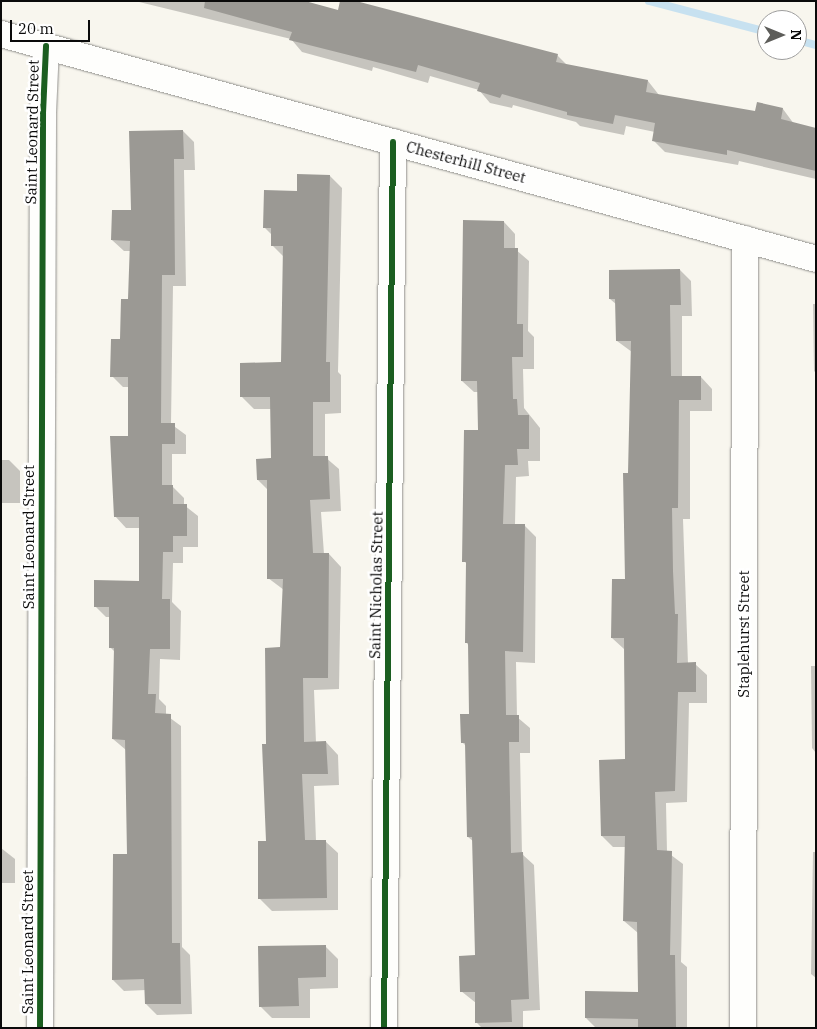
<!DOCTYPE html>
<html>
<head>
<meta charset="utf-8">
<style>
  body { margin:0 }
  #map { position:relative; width:817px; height:1029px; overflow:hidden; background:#f8f6ee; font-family:"IBM Plex Serif",serif }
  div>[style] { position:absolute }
  .shadow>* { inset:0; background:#0003 }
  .stream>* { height:8px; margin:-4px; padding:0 4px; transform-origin:4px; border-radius:4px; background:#c7e1f0 }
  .building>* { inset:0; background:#9b9994 }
  .roads { filter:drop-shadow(0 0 1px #91908d) drop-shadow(0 0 1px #91908d) }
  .minor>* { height:26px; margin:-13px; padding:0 13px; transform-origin:13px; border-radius:13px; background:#fefefc }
  .cycleway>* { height:6px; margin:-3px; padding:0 3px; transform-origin:3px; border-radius:3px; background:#1b5e20 }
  span { translate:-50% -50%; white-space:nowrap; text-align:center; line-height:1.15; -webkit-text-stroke:5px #fff; paint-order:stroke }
  .street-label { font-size:15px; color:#0a0a0a }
  .frame { position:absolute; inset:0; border:2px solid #0a0a0a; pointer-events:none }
  .north { position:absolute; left:757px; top:10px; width:50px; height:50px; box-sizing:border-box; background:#fff; border:1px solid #9d9d9d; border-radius:50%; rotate:90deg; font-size:14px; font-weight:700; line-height:20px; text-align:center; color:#0a0a0a }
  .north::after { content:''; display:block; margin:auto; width:18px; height:22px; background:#5d5d5a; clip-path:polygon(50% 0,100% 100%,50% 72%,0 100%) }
  .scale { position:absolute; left:10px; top:20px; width:80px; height:22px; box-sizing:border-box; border:2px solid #0a0a0a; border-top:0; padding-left:6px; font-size:15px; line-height:18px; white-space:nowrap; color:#0a0a0a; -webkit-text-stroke:4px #fff; paint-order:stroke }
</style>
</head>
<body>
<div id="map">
  <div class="shadow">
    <div style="clip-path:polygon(135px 1px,301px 1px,339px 12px,557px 55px,567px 65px,648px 81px,659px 95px,756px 113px,783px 109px,794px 124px,816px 129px,816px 179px,739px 161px,738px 165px,665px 152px,654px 141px,655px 132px,626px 126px,624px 135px,580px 126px,576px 122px,513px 105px,512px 108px,490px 103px,479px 90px,430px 76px,428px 83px,373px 67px,372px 71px,302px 52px,291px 39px)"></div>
    <div style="clip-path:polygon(183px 131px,194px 142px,195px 170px,184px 170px,186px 286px,173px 286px,171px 424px,186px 435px,186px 454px,172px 454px,172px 486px,184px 498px,184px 505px,198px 516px,198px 547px,183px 547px,183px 563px,173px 563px,172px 602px,181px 611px,180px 660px,160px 659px,159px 699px,166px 706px,166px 715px,181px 726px,182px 947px,190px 955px,192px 1014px,157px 1015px,146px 1004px,146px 990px,124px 991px,113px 980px,129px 855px,126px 750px,113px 739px,116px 653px,110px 647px,111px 617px,106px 617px,95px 606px,141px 582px,141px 528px,126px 528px,115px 516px,129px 437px,129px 387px,123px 387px,112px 376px,130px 300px,131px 251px,124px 251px,112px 240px)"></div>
    <div style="clip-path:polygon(330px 176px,342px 188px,338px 372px,341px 375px,341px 413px,325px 414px,325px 457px,339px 469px,341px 511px,321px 512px,324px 554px,329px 554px,341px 567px,339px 689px,314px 690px,316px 743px,326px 742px,338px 755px,339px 785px,314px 786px,316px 841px,325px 841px,338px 853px,338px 910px,272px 911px,260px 899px,267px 842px,268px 745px,282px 649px,284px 590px,268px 578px,268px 490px,258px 480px,273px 459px,272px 409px,254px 409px,242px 397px,282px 364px,284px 257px,272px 245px,272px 235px,264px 227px,298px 192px)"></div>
    <div style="clip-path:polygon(504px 222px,515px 234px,515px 249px,529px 261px,528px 331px,534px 337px,534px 369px,523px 369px,524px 408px,540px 428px,540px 461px,528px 461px,529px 476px,516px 477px,515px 525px,525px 526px,536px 537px,535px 663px,516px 662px,517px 717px,530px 728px,530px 753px,520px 753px,522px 854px,534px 865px,540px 1010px,523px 1011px,523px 1028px,482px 1028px,477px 1023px,476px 1003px,461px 991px,476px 957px,474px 842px,468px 837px,466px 746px,462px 742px,471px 716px,469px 646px,466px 642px,468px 565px,464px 561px,479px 432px,479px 392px,474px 392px,462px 381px)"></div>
    <div style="clip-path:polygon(680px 270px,691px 281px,692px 316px,682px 316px,682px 377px,701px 377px,712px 389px,712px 411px,690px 411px,690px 519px,683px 519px,688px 664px,695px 664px,707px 675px,707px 703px,689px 703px,687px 802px,666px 803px,667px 852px,683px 864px,681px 962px,687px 967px,687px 1028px,596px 1028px,586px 1018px,639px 993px,638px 933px,624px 921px,626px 847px,613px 847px,602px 836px,627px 761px,624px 649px,612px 638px,626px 580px,632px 352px,617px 341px,617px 305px,610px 299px)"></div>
    <div style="clip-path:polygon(813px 304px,816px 304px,816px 373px,814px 371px)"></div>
    <div style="clip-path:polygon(1px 460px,9px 460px,20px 471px,20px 503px,1px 503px)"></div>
    <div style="clip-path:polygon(811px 666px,816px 666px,816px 753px,812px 748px)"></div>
    <div style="clip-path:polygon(1px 848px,15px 859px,15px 883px,1px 883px)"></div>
    <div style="clip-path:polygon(813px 852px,816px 852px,816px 978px,811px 974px)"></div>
    <div style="clip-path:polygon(325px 946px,338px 959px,338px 988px,310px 989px,310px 1018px,272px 1018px,260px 1006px)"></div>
  </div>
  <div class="stream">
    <div style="left:649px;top:1px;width:122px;rotate:14.7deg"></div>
    <div style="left:797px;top:40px;width:20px;rotate:15deg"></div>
  </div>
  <div class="building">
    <div style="clip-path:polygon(205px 1px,305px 1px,338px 10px,340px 1px,356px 1px,558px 54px,556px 62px,648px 80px,646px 92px,755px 111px,757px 102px,783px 108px,781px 119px,816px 128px,816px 171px,727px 150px,727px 155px,652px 141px,655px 123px,615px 115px,613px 124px,567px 115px,567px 112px,502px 94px,500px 98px,477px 91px,480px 83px,418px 65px,416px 72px,289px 40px,292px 32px,204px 8px)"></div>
    <div style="clip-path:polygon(183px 130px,184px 159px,174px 159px,175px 275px,162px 275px,161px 423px,175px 423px,175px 444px,162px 444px,162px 485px,173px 485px,173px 504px,187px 504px,187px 536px,173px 536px,173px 552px,163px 552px,162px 599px,170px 599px,170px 649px,150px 649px,148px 694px,156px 694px,155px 713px,171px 714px,172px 943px,180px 943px,181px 1004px,145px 1004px,144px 979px,112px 980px,113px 854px,127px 854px,125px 740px,112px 739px,114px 648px,109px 648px,109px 607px,94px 607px,94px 580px,139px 581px,139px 517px,114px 517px,110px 436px,128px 436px,128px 377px,110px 377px,111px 339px,120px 339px,121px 299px,128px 299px,130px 241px,111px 240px,112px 210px,131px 210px,129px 131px)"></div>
    <div style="clip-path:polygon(297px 174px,330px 175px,326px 362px,330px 362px,330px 402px,313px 402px,313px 456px,328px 456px,330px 499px,310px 500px,313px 553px,329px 553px,328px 678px,303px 678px,304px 742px,326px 741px,328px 774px,302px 774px,305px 840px,326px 840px,327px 898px,258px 899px,258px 841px,266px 841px,262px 744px,266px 744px,265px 648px,280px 647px,283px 579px,267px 579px,267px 480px,257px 480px,256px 459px,271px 458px,270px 397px,240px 397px,240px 363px,281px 362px,283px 246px,271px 246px,271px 228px,263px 228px,264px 190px,297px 191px)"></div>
    <div style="clip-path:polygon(463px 220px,504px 221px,504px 248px,518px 248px,517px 324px,523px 324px,523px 357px,512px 357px,513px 399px,517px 399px,518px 415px,529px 415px,529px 449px,517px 449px,518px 465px,505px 465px,503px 524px,525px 524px,523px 652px,505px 651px,506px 715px,519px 715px,519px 742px,509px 742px,511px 853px,523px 852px,529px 999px,511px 1000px,512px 1022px,475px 1023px,475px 992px,460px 992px,459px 956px,475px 955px,472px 837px,467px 837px,465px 743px,461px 743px,460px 714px,469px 714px,468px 643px,465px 643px,466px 562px,462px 562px,464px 430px,478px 430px,477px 381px,461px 381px)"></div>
    <div style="clip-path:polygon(680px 269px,681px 305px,670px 305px,671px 376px,701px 376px,701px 400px,679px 400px,678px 508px,672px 508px,673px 571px,675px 614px,678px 614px,677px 663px,696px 662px,696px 692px,678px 692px,675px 791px,655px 792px,657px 850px,672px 851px,670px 955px,675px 955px,676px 1027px,638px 1027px,638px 1019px,585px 1018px,585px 991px,638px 992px,637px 922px,623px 921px,625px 836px,601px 836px,599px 760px,625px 759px,624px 638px,611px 638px,612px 579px,625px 579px,623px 473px,628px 473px,631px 341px,616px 341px,615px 299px,609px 299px,609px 270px)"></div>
    <div style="clip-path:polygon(326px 945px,326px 977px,298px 978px,299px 1006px,259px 1007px,258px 946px)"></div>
  </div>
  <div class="roads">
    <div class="minor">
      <div style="left:1px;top:34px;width:845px;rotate:15.43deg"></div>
      <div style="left:40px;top:1028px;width:915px;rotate:-89.81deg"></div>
      <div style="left:43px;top:113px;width:67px;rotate:-87.4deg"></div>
      <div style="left:384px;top:1028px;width:886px;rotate:-89.42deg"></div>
      <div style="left:743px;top:1028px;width:789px;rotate:-89.85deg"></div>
    </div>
  </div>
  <div class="cycleway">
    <div style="left:40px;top:1028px;width:915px;rotate:-89.81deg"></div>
    <div style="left:43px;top:113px;width:67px;rotate:-87.4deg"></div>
    <div style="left:384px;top:1028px;width:886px;rotate:-89.42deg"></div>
  </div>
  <div class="street-label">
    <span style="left:32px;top:132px;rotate:-89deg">Saint Leonard Street</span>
    <span style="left:466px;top:162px;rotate:15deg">Chesterhill Street</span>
    <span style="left:29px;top:537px;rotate:-90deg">Saint Leonard Street</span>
    <span style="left:376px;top:585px;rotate:-89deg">Saint Nicholas Street</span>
    <span style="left:744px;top:634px;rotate:-90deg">Staplehurst Street</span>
    <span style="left:28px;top:942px;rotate:-90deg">Saint Leonard Street</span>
  </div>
  <div class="frame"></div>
  <div class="north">N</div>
  <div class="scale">20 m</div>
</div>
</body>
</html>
